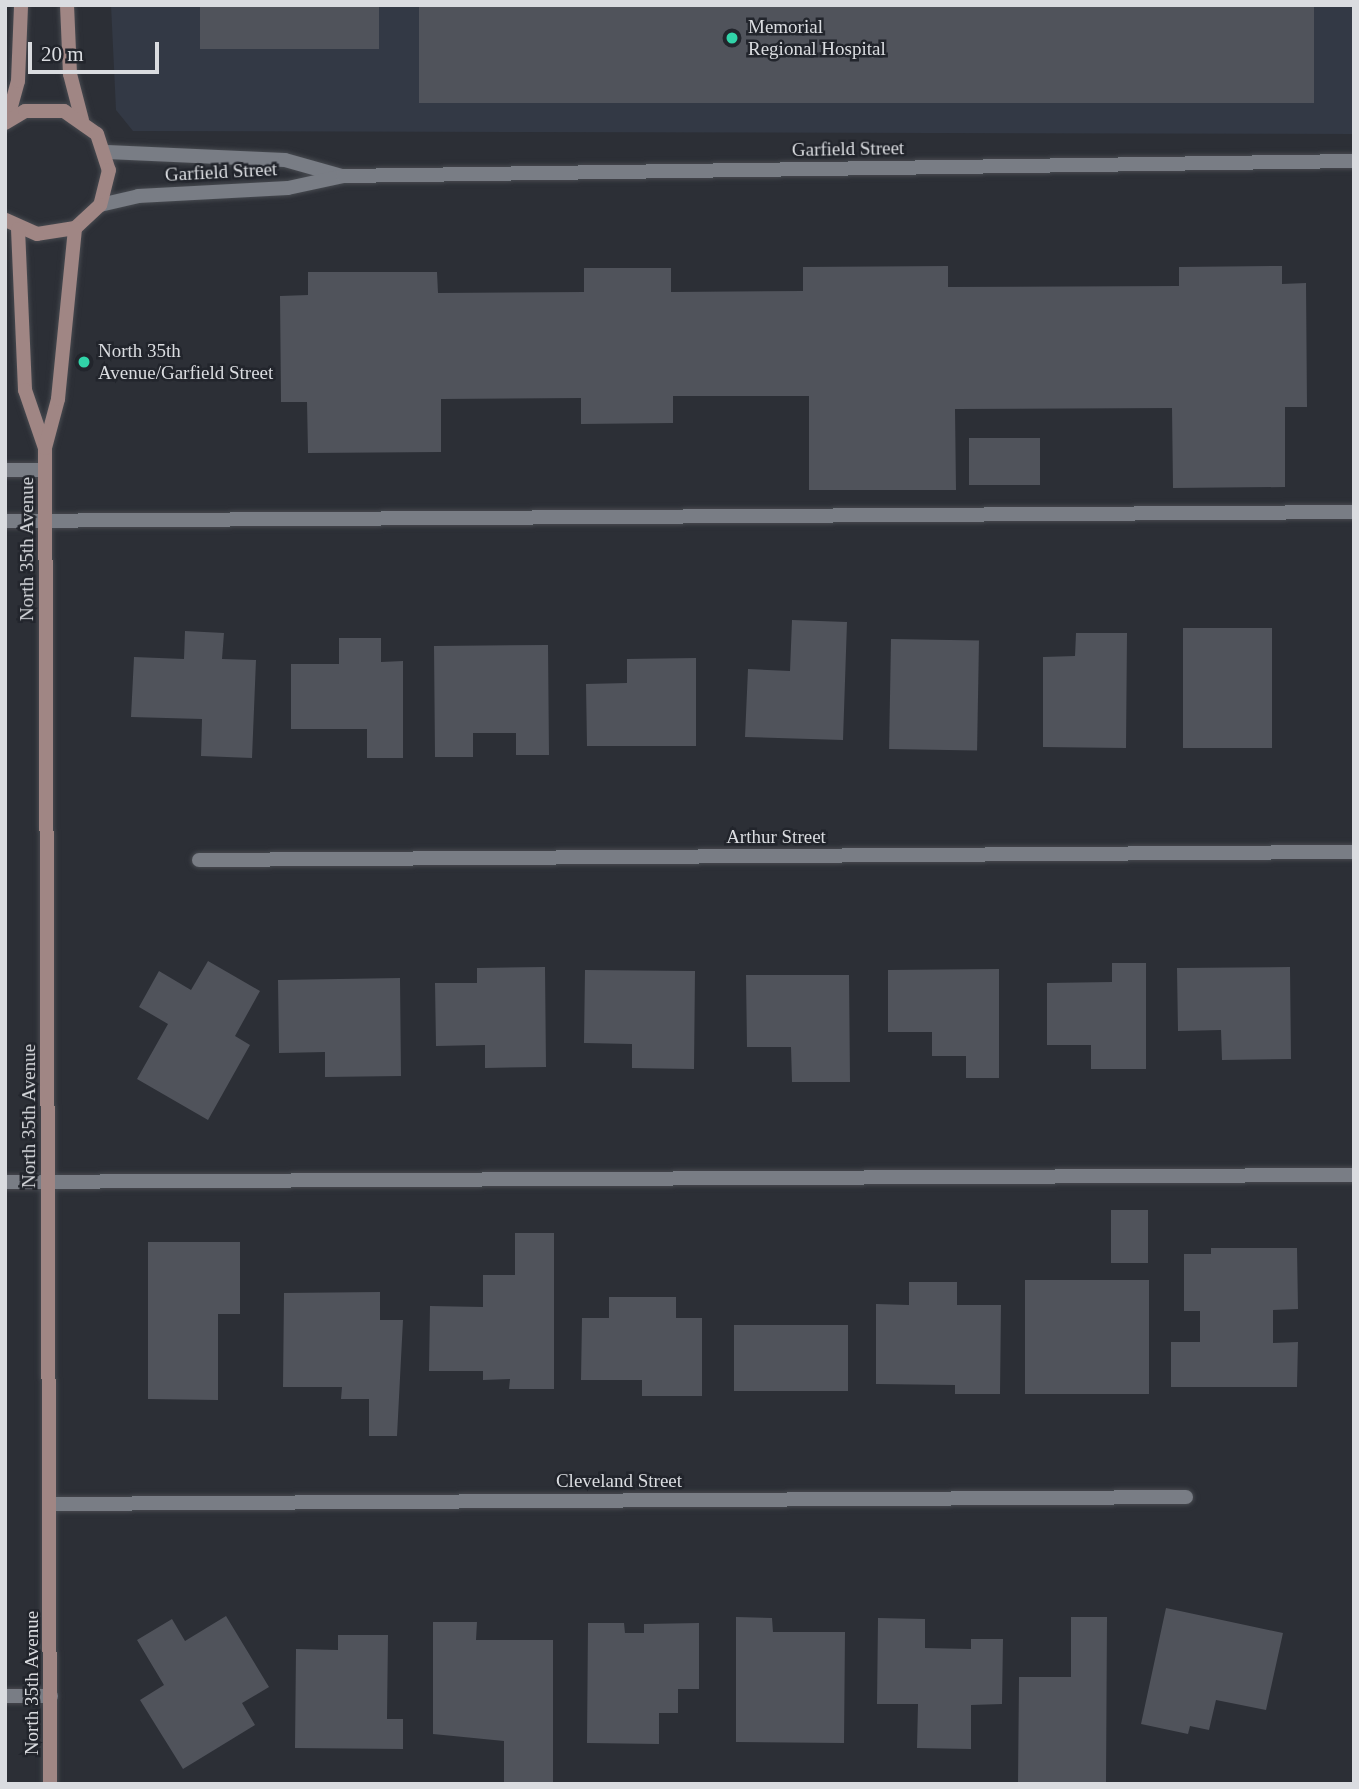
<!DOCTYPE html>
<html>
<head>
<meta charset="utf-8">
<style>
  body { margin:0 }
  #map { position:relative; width:1359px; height:1789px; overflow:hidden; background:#2c2f36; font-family:"Times New Roman",serif }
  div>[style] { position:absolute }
  .built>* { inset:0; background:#333945 }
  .building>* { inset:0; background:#50535b; transform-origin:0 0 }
  .roads { filter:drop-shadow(0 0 2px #474a50) drop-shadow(0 0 2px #474a50) }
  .lane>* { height:14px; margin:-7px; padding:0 7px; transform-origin:7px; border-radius:7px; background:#797d85 }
  .street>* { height:14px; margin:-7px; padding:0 7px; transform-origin:7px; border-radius:7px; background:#797d85 }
  .secondary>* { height:14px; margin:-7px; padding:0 7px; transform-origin:7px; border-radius:7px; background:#a08684 }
  .dots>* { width:19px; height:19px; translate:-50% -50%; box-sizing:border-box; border:4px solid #22252c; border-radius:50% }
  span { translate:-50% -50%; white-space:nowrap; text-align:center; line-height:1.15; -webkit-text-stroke:5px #22252c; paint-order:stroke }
  .poi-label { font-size:19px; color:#dadce0 }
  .left { translate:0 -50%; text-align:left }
  .street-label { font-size:19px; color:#dadce0 }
  .frame { position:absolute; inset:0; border:7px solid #dadce0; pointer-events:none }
  .scale { position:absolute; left:28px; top:42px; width:131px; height:32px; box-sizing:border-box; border:4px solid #dadce0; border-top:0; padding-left:9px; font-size:21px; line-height:24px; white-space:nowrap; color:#dadce0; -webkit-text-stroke:5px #22252c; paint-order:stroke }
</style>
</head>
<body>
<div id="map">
  <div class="built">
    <div style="clip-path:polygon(111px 5px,1354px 5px,1354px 134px,133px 131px,116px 110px)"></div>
  </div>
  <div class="building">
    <div style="left:200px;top:5px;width:179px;height:44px"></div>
    <div style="left:419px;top:5px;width:895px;height:98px"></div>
    <div style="clip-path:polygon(948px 266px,948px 287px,1179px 286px,1179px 267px,1282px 266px,1282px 284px,1306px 283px,1307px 407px,1285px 407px,1285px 487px,1173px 488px,1172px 408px,955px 409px,956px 490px,809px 490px,809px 396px,673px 396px,673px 423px,581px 424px,581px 398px,441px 399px,441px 452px,308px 453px,307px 402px,281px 402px,280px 296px,308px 295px,308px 272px,437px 272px,438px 293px,584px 292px,584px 268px,671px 268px,671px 292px,803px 291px,803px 267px)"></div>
    <div style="left:969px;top:438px;width:71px;height:47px"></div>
    <div style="clip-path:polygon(792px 620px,847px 622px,843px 740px,745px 737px,748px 669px,790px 671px)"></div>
    <div style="left:1272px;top:628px;width:120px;height:89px;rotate:90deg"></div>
    <div style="clip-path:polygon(185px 631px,224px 633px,222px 659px,256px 660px,252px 758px,201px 756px,202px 719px,131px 717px,134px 657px,184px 659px)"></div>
    <div style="clip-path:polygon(1076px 633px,1127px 633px,1126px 748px,1043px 747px,1043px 657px,1075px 656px)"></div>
    <div style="clip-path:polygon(339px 638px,381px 638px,381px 662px,403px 661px,403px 758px,367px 758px,367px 729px,291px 729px,291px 664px,339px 664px)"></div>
    <div style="left:891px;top:639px;width:88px;height:110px;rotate:1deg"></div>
    <div style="clip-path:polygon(548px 645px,549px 755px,516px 755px,516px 733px,473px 733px,473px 757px,435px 757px,434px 646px)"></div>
    <div style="clip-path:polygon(696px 658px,696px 746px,587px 746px,586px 684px,627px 683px,627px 659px)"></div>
    <div style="clip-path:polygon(208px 961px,260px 991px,235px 1036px,250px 1045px,208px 1120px,137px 1079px,168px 1024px,139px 1007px,159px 971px,191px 990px)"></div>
    <div style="clip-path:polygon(1112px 963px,1146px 963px,1146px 1069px,1091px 1069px,1091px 1045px,1047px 1045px,1047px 983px,1112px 982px)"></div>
    <div style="clip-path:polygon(545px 967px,546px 1067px,485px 1068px,485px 1045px,436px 1046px,435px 983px,477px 983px,477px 968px)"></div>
    <div style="clip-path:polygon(1290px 967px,1291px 1059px,1222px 1060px,1221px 1030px,1178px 1031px,1177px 968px)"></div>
    <div style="clip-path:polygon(999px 969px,999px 1078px,966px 1078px,966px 1056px,932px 1056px,932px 1032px,888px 1032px,888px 970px)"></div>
    <div style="clip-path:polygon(585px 970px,695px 971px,694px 1069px,632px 1068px,632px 1044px,584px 1043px)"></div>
    <div style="clip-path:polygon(746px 975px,849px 975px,850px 1082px,792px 1082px,791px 1047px,747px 1047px)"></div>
    <div style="clip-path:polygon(400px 978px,401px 1076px,325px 1077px,325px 1052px,279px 1053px,278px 980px)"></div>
    <div style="left:1111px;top:1210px;width:37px;height:53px"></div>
    <div style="clip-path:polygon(515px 1233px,554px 1233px,554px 1389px,509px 1389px,510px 1379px,483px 1380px,483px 1371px,429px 1371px,430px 1306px,483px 1307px,483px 1275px,515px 1275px)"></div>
    <div style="clip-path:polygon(148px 1242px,240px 1242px,240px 1314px,218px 1314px,218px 1400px,148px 1399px)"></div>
    <div style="clip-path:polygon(1211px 1248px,1297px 1248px,1298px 1309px,1273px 1310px,1273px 1343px,1298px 1342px,1297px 1387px,1171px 1387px,1171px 1342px,1200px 1342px,1200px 1311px,1184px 1311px,1184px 1254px,1211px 1254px)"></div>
    <div style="left:1025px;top:1280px;width:124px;height:114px"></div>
    <div style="clip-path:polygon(909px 1282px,957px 1282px,957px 1305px,1001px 1305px,1000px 1394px,955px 1394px,955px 1385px,876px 1384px,876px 1304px,909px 1305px)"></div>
    <div style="clip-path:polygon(380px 1292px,380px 1320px,403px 1320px,397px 1436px,369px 1436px,369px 1399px,341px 1399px,342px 1387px,283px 1387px,284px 1293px)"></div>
    <div style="clip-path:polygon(609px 1297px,676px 1297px,676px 1318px,702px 1318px,702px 1396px,642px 1396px,642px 1380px,581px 1380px,582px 1318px,609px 1318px)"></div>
    <div style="left:734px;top:1325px;width:114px;height:66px"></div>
    <div style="clip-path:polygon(1166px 1608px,1283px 1633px,1266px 1710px,1216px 1700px,1209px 1730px,1190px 1726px,1188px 1734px,1141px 1724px)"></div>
    <div style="clip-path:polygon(226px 1616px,269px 1687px,242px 1703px,255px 1725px,183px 1769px,140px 1700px,164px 1685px,137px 1640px,172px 1619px,185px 1641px)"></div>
    <div style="clip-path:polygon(736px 1617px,772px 1618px,773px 1632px,845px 1632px,844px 1743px,736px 1742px)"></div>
    <div style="clip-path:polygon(1071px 1617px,1107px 1617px,1106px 1784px,1018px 1784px,1019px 1677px,1071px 1677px)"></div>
    <div style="clip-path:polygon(878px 1618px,925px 1619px,925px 1648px,971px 1649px,971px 1639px,1003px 1639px,1002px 1704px,971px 1705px,971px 1749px,917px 1748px,918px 1704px,877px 1704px)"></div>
    <div style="clip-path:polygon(433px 1622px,477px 1622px,476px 1640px,553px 1640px,553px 1784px,504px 1784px,504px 1741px,433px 1734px)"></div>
    <div style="clip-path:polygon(588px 1623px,624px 1623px,625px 1633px,644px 1633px,644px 1624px,699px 1623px,699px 1689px,678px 1689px,678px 1713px,659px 1713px,659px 1744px,587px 1743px)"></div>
    <div style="clip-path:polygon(338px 1635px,388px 1635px,387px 1719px,403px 1719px,403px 1749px,295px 1748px,296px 1649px,338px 1650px)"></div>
  </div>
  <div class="roads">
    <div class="lane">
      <div style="left:5px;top:470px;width:40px"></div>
      <div style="left:5px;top:521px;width:1349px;rotate:-0.38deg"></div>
      <div style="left:5px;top:1182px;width:1349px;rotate:-0.3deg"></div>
      <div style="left:5px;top:1696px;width:46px"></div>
    </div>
    <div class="street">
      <div style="left:107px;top:152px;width:178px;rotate:2.6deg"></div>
      <div style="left:285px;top:160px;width:59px;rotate:15.7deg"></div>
      <div style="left:100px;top:205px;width:39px;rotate:-13deg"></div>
      <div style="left:138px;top:196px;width:150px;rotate:-3.1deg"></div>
      <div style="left:288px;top:188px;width:56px;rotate:-12.3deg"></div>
      <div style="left:343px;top:176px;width:1011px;rotate:-0.85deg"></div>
      <div style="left:199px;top:860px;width:1155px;rotate:-0.4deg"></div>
      <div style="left:52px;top:1504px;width:1134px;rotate:-0.35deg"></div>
    </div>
    <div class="secondary">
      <div style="left:67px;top:5px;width:69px;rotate:87.5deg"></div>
      <div style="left:70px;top:74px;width:48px;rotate:75.4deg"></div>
      <div style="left:7px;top:121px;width:41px;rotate:-74.6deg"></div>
      <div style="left:18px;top:81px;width:76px;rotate:-87.7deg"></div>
      <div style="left:5px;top:123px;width:23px;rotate:-31deg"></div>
      <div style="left:25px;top:111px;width:39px"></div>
      <div style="left:64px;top:111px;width:40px;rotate:34.9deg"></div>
      <div style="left:97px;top:134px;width:38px;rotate:72deg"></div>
      <div style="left:109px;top:170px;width:36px;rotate:104deg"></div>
      <div style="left:100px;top:205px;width:34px;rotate:137deg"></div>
      <div style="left:75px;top:228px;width:38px;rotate:171deg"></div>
      <div style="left:37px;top:234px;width:35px;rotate:-156deg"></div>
      <div style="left:18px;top:229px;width:161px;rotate:87.5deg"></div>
      <div style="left:25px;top:390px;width:61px;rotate:71deg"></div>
      <div style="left:50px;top:1784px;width:1336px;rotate:-90.21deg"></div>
      <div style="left:45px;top:448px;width:51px;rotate:-75.1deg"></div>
      <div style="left:58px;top:399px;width:172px;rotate:-84.3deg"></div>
    </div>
  </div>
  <div class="dots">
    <div style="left:732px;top:38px;background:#31d4a9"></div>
    <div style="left:84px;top:362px;background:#31d4a9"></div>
  </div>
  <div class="poi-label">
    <span class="left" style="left:748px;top:38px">Memorial<br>Regional Hospital</span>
    <span class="left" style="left:98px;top:362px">North 35th<br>Avenue/Garfield Street</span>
  </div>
  <div class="street-label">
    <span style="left:848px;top:149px;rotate:-1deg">Garfield Street</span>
    <span style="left:221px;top:172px;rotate:-3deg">Garfield Street</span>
    <span style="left:27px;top:549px;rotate:-90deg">North 35th Avenue</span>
    <span style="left:776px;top:837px">Arthur Street</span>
    <span style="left:29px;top:1116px;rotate:-90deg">North 35th Avenue</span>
    <span style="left:619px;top:1481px">Cleveland Street</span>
    <span style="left:32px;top:1683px;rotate:-90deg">North 35th Avenue</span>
  </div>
  <div class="frame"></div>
  <div class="scale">20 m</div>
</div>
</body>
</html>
